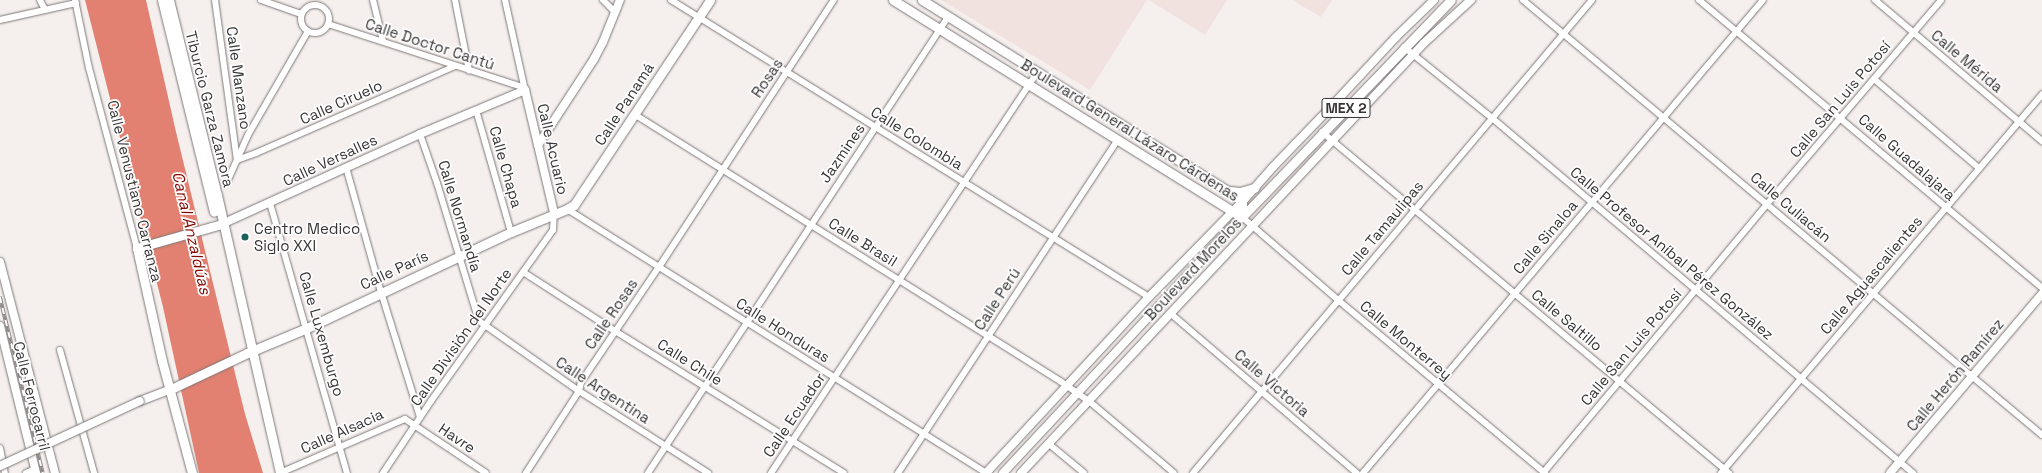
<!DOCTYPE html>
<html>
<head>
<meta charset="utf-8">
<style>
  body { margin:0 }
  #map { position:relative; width:2042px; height:473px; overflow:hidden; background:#f5efee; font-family:"Space Grotesk",sans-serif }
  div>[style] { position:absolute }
  .built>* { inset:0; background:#f1e2e0 }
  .water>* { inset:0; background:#e28171 }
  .roads { filter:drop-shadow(0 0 1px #7d7877) drop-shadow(0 0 1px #7d7877) }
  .street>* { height:6px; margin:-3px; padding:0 3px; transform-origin:3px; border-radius:3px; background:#fff }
  .street>.ring { margin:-3px; padding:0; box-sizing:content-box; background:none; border:6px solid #fff; border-radius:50% }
  .secondary>* { height:8px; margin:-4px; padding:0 4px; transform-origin:4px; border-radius:4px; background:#fff }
  .primary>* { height:9px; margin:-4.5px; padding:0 4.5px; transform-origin:4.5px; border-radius:4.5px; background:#fff }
  .rail>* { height:3.5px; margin-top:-1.75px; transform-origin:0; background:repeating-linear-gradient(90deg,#fffefe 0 6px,#8d8989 0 12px); box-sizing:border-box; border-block:1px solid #8d8989 }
  .bridges { filter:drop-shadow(0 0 1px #7d7877) drop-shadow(0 0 1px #7d7877) }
  .secondary-bridge>* { height:8px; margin:-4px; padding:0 4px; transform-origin:4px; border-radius:4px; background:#fff }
  .dots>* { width:11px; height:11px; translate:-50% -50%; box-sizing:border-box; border:2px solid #fffefe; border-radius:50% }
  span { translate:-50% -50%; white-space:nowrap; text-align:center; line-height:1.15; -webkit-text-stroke:3.5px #fffefe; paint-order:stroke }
  .shield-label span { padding:1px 3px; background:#fffefe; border:1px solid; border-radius:3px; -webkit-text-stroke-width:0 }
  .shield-label { font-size:14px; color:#373535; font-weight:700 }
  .street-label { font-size:15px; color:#373535 }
  .poi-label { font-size:15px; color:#373535 }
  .left { translate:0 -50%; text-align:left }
  .water-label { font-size:16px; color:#830901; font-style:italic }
</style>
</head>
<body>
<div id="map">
  <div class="built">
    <div style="clip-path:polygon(941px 0,1147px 0,1090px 90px)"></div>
    <div style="clip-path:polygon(1149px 0,1227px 0,1205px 35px)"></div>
    <div style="clip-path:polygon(1292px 0,1332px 0,1321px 17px)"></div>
  </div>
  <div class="water">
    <div style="clip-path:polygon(85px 0,146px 0,176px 132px,245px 414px,263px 473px,199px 473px,163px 307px)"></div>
  </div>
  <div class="roads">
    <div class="street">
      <div style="left:40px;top:0;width:11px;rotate:63deg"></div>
      <div style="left:75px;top:0;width:69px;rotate:78.4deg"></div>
      <div style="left:89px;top:68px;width:186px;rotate:75.1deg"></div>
      <div style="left:215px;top:0;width:162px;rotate:82.2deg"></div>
      <div style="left:237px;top:160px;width:20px;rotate:-20deg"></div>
      <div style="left:256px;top:153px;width:217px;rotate:-23.6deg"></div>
      <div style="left:261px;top:0;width:42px;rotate:19.3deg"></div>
      <div style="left:373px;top:0;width:42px;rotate:76.3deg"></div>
      <div style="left:455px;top:0;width:72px;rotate:78.8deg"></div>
      <div style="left:505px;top:0;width:92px;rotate:77.5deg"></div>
      <div style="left:603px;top:0;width:17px;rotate:45deg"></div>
      <div style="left:671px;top:0;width:563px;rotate:31.85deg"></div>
      <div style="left:1523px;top:0;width:677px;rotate:39.97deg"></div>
      <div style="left:1699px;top:0;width:448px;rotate:40deg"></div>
      <div style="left:1875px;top:0;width:219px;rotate:40.2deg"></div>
      <div class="ring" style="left:301px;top:5px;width:22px;height:22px"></div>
      <div style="left:0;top:20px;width:78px;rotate:-12.6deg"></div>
      <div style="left:328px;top:24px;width:207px;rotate:18deg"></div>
      <div style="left:1404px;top:47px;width:113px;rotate:38.9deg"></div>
      <div style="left:1492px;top:118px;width:551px;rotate:40.14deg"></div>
      <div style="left:1874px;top:79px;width:138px;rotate:40.3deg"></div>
      <div style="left:476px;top:110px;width:127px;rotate:74deg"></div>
      <div style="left:634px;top:114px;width:503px;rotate:32.08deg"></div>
      <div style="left:1060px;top:381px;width:35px;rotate:35deg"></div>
      <div style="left:1089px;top:401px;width:111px;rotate:40.3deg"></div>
      <div style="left:1322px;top:132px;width:531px;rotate:39.96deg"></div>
      <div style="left:420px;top:134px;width:52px;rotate:70.9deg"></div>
      <div style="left:437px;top:183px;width:144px;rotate:73.1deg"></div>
      <div style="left:479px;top:321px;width:122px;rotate:35deg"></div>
      <div style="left:579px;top:391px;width:153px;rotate:32.4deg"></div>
      <div style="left:346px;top:167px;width:130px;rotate:74.4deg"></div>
      <div style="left:381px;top:292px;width:131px;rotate:72.7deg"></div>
      <div style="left:227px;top:182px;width:51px;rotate:-65.9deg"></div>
      <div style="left:248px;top:135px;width:120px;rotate:-60deg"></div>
      <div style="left:270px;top:203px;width:281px;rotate:74.1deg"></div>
      <div style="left:567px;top:209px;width:495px;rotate:32.2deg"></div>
      <div style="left:1242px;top:217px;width:127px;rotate:40.8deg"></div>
      <div style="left:1338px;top:300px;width:270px;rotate:39.9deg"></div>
      <div style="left:523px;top:272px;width:109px;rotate:32.7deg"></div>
      <div style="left:615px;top:331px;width:269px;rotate:31.8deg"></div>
      <div style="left:1170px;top:313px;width:246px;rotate:40.6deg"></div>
      <div style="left:60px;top:350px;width:128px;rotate:74.5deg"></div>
      <div style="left:1049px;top:444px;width:45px;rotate:39.6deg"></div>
      <div style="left:0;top:448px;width:25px;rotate:79deg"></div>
      <div style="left:26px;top:473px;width:10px;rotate:-24deg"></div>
      <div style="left:280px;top:473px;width:136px;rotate:-23.4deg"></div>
      <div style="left:405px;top:419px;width:97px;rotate:33.7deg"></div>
      <div style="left:383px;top:473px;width:87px;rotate:-56.3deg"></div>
      <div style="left:431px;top:401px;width:210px;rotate:-54.5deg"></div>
      <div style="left:553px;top:230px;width:17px;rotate:-87deg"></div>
      <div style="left:526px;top:473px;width:98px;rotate:-57.1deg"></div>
      <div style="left:579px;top:391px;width:9px;rotate:-77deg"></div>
      <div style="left:581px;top:382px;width:139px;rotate:-55.9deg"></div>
      <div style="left:659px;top:267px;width:319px;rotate:-56.8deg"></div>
      <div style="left:648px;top:473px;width:546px;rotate:-56.66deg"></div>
      <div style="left:771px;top:473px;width:481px;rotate:-56.4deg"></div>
      <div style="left:898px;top:473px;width:400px;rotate:-56.6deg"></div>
      <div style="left:1193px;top:473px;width:619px;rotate:-49.85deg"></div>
      <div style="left:1363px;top:473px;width:619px;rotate:-49.78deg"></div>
      <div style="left:1543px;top:473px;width:350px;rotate:-50.2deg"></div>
      <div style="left:1767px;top:204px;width:268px;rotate:-49.5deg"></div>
      <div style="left:1721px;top:473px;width:497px;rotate:-49.7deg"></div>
    </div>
    <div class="secondary">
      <div style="left:538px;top:145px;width:103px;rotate:-56.9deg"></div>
      <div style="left:594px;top:59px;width:19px;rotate:-62deg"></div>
      <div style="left:603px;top:42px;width:45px;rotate:-68deg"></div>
      <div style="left:222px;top:224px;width:217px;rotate:-24.4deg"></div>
      <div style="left:420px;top:134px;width:114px;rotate:-22.7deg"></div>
      <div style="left:525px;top:90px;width:126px;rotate:76.7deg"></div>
      <div style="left:0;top:262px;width:218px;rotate:75.4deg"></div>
      <div style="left:0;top:326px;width:151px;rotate:76.2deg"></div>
      <div style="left:140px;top:401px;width:33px;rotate:-21deg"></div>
      <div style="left:986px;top:473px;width:240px;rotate:-47.2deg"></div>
      <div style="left:1149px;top:297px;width:133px;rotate:-45.6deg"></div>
      <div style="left:1242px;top:202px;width:47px;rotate:-48.5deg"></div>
      <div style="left:1273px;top:167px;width:82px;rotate:-46deg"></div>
      <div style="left:1330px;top:108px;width:97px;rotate:-47.1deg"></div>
      <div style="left:1396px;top:37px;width:53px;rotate:-44.2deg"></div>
      <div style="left:1003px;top:473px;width:350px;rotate:-47deg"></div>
      <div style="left:1021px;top:473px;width:589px;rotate:-46.86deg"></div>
      <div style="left:1424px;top:43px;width:64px;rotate:-42.5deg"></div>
      <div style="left:1890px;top:473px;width:235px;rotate:-49.7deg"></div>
    </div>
    <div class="primary">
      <div style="left:162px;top:0;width:218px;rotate:76.2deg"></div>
      <div style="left:169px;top:0;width:201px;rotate:76.2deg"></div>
      <div style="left:217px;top:195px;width:285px;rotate:77.2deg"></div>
      <div style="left:893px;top:0;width:411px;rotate:31.9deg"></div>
      <div style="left:922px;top:0;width:372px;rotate:32deg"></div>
      <div style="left:1237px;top:197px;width:7px;rotate:45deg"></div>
      <div style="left:1242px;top:202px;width:15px;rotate:90deg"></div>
      <div style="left:1330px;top:108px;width:11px;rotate:45deg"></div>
      <div style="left:1230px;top:191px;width:10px;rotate:6deg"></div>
      <div style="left:1240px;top:192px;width:15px;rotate:-16deg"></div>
      <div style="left:1242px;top:217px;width:301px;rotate:-46.1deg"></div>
      <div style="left:171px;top:389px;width:84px;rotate:-25.3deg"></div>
      <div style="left:247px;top:353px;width:65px;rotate:-22.6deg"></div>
      <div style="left:307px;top:328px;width:225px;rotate:-25.2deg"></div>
      <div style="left:511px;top:232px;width:61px;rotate:-22.3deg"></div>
      <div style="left:567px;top:209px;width:8px;rotate:-30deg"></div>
      <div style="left:574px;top:205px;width:246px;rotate:-56.4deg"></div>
      <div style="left:192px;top:473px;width:116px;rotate:-105deg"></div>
      <div style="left:162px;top:361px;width:116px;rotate:-102.5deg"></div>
      <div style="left:137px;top:248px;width:88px;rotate:-15.8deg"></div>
    </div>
  </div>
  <div class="rail">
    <div style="left:0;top:297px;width:181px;rotate:76.3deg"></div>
  </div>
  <div class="bridges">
    <div class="secondary-bridge">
      <div style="left:0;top:466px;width:154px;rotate:-24.9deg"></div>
    </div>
  </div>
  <div class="dots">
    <div style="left:245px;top:237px;background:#1b6358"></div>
  </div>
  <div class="shield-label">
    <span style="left:1346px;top:108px">MEX 2</span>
  </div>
  <div class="street-label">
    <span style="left:430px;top:44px;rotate:18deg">Calle Doctor Cantú</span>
    <span style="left:1967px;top:61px;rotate:40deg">Calle Mérida</span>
    <span style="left:239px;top:78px;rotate:82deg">Calle Manzano</span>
    <span style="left:767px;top:78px;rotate:-56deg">Rosas</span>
    <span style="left:1840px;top:99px;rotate:-50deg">Calle San Luis Potosí</span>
    <span style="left:341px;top:102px;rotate:-24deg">Calle Ciruelo</span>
    <span style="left:624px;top:104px;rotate:-57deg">Calle Panamá</span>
    <span style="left:210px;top:109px;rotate:76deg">Tiburcio Garza Zamora</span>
    <span style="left:1130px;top:130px;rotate:32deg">Boulevard General Lázaro Cárdenas</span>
    <span style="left:917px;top:138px;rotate:32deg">Calle Colombia</span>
    <span style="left:553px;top:149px;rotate:77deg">Calle Acuario</span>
    <span style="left:842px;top:153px;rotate:-56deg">Jazmines</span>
    <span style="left:1907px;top:157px;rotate:41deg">Calle Guadalajara</span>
    <span style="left:330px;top:160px;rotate:-25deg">Calle Versalles</span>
    <span style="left:506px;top:167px;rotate:74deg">Calle Chapa</span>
    <span style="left:135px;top:191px;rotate:76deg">Calle Venustiano Carranza</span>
    <span style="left:1791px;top:207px;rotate:40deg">Calle Culiacán</span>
    <span style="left:460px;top:216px;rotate:73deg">Calle Normandía</span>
    <span style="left:1382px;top:228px;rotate:-50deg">Calle Tamaulipas</span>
    <span style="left:1545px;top:237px;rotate:-50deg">Calle Sinaloa</span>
    <span style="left:863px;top:242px;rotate:32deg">Calle Brasil</span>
    <span style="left:1672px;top:253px;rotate:40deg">Calle Profesor Aníbal Pérez González</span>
    <span style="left:1193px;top:269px;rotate:-47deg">Boulevard Morelos</span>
    <span style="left:394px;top:270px;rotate:-25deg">Calle París</span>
    <span style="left:1871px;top:275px;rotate:-50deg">Calle Aguascalientes</span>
    <span style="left:997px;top:299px;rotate:-57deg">Calle Perú</span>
    <span style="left:611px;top:314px;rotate:-56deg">Calle Rosas</span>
    <span style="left:1567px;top:320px;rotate:40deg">Calle Saltillo</span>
    <span style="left:783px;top:330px;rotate:32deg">Calle Honduras</span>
    <span style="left:322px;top:334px;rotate:74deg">Calle Luxemburgo</span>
    <span style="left:461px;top:337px;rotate:-55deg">Calle División del Norte</span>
    <span style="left:1406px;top:340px;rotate:40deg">Calle Monterrey</span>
    <span style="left:1631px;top:347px;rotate:-50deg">Calle San Luis Potosí</span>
    <span style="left:690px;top:362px;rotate:32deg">Calle Chile</span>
    <span style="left:1955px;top:375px;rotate:-50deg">Calle Herón Ramírez</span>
    <span style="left:1272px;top:383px;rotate:41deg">Calle Victoria</span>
    <span style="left:603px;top:390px;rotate:33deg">Calle Argentina</span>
    <span style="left:32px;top:396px;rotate:76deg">Calle Ferrocarril</span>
    <span style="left:794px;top:415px;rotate:-56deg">Calle Ecuador</span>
    <span style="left:342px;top:431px;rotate:-24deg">Calle Alsacia</span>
    <span style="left:457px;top:438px;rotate:34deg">Havre</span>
  </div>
  <div class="poi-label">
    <span class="left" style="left:254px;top:237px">Centro Medico<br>Siglo XXI</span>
  </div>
  <div class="water-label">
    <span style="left:191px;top:233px;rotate:77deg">Canal Anzaldúas</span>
  </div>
</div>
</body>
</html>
